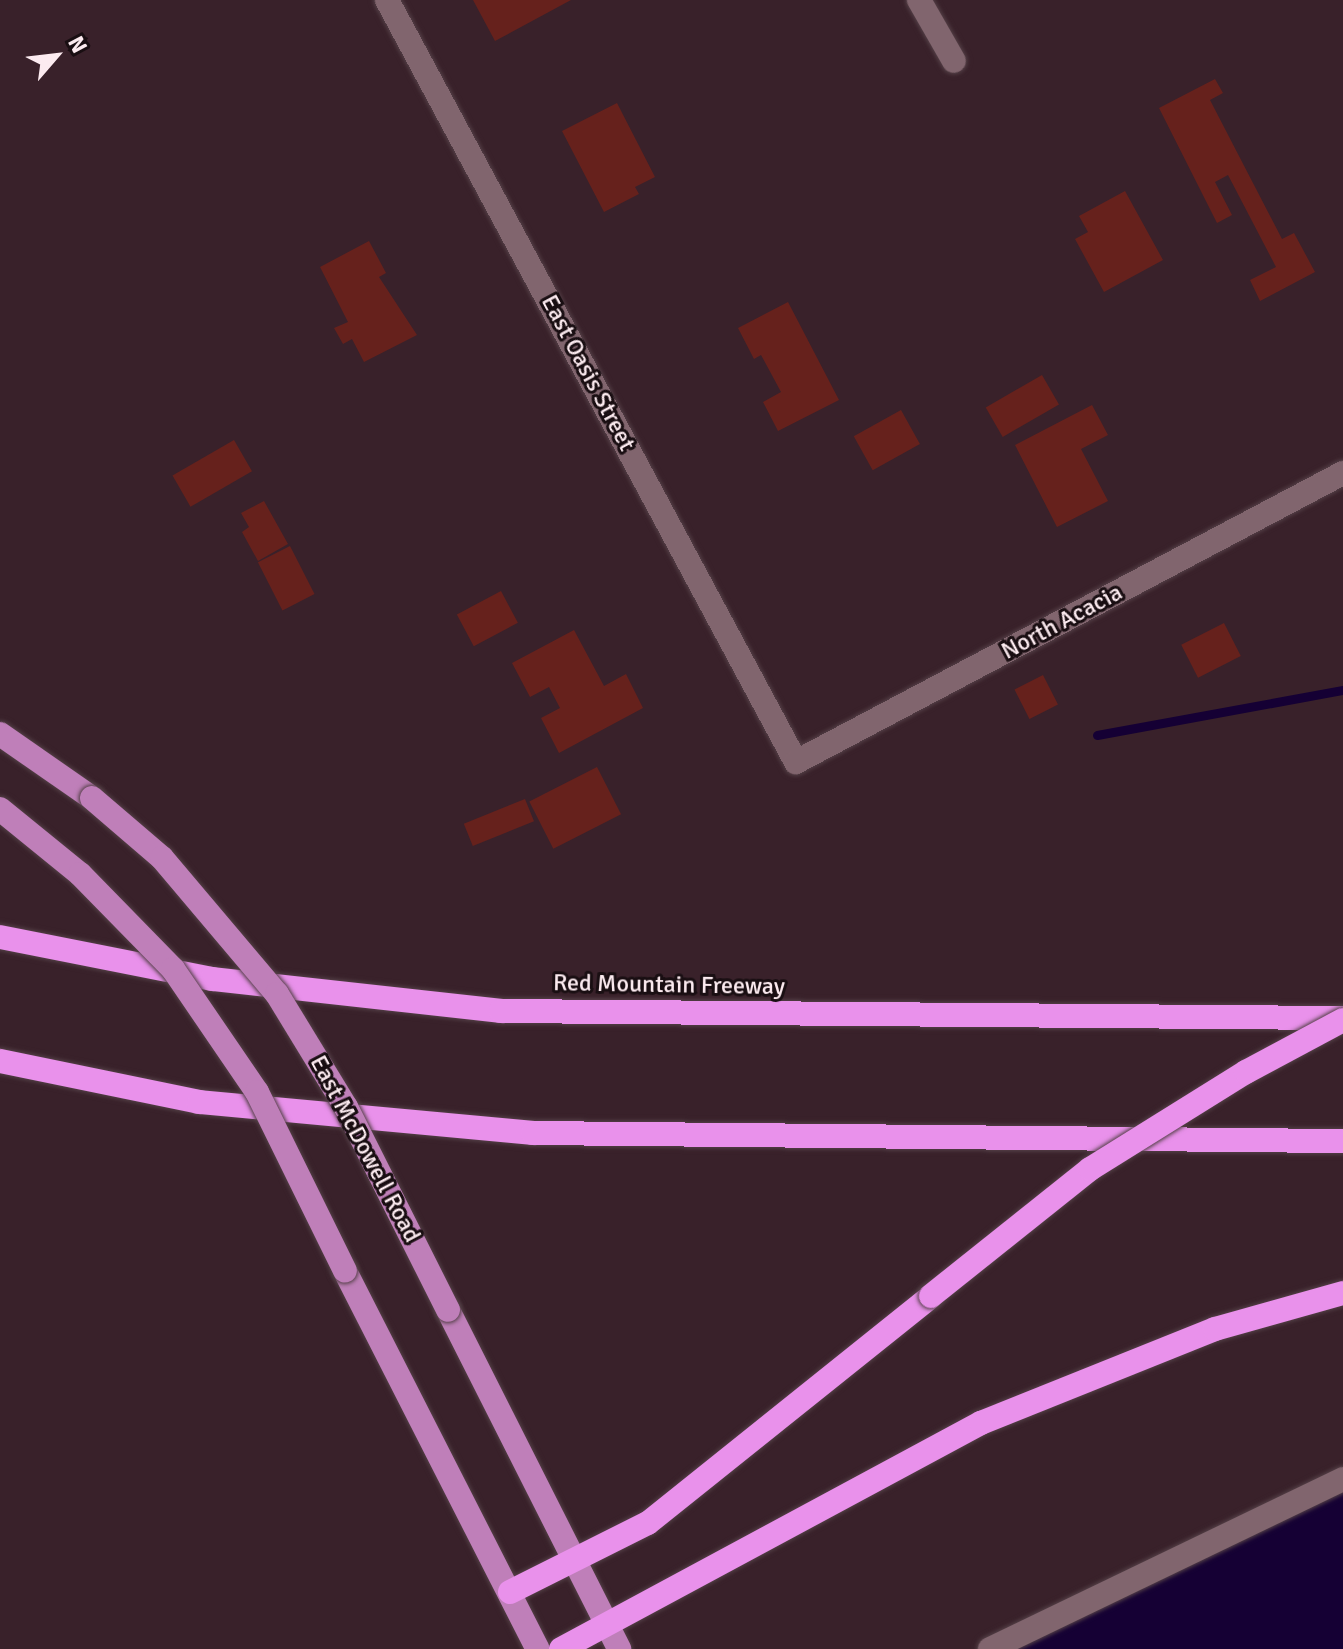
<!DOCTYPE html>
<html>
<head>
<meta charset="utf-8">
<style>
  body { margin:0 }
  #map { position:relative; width:1343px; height:1649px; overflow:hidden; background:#39212a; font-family:Signika,sans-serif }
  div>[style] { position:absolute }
  .water>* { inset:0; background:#150034 }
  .stream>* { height:9px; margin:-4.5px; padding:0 4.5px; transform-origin:4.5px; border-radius:4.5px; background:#150034 }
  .building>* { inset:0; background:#66211c; transform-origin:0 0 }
  .roads { filter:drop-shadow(0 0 2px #544047) drop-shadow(0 0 2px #544047) }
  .minor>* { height:24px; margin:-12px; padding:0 12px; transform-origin:12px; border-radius:12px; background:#81656e }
  .major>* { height:24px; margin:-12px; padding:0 12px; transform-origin:12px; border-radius:12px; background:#bf7fb9 }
  .highway>* { height:24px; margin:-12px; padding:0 12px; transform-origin:12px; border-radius:12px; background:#e991eb }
  .bridges { filter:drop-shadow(0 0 2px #544047) drop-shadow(0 0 2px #544047) }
  .major-bridge>* { height:24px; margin:-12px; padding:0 12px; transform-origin:12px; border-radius:12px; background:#bf7fb9 }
  .highway-bridge>* { height:24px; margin:-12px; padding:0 12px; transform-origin:12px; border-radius:12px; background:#e991eb }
  span { translate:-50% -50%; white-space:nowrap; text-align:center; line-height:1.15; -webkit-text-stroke:6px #190e12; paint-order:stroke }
  .street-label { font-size:24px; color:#fcebf0 }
  .north { position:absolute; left:16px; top:16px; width:80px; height:80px; -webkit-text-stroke:6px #190e12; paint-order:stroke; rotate:62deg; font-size:22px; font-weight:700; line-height:32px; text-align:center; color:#fcebf0 }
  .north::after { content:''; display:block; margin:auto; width:28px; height:36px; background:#fcebf0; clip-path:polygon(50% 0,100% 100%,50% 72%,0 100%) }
</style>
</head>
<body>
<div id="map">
  <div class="water">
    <div style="clip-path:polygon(1343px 1479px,1343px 1649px,990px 1649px)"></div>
  </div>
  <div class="stream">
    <div style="left:1097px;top:735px;width:250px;rotate:-10.4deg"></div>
  </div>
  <div class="building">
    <div style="clip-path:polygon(473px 0,571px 0,495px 41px)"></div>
    <div style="clip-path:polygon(1215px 79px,1223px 93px,1210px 100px,1282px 239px,1294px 233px,1315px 272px,1260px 301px,1250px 280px,1276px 267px,1228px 175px,1215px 182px,1232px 215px,1217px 223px,1159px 108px)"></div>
    <div style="clip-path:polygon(617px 103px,655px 177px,635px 187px,639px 194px,604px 212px,562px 131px)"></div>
    <div style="clip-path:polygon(1125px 191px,1163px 260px,1104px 292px,1075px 239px,1088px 232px,1079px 216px)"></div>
    <div style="clip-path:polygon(369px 241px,386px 273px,379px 277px,417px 335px,364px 362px,352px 339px,343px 344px,334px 328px,348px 322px,320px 267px)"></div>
    <div style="clip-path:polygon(788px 302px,839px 400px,778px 431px,763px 402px,781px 392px,761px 355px,754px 359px,738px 328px)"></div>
    <div style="left:1042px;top:375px;width:34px;height:65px;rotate:60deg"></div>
    <div style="clip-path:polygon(1092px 405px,1108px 435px,1081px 449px,1108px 501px,1057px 527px,1015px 445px)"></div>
    <div style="left:901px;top:410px;width:39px;height:54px;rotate:61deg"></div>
    <div style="left:234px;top:440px;width:36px;height:71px;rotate:60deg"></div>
    <div style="clip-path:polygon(264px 501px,288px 544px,258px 561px,242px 532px,249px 527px,241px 513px)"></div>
    <div style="left:290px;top:546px;width:54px;height:36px;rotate:63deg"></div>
    <div style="left:501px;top:591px;width:36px;height:50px;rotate:62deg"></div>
    <div style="left:1224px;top:623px;width:37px;height:48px;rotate:63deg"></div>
    <div style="clip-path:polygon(574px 630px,604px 686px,626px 674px,643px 708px,559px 753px,541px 718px,560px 708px,549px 687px,530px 697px,512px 663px)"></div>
    <div style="left:1043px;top:675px;width:33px;height:32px;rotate:63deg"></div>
    <div style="left:597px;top:767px;width:53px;height:76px;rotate:63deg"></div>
    <div style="left:525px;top:799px;width:24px;height:66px;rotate:68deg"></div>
  </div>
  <div class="roads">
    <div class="minor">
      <div style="left:387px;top:0;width:865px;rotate:61.78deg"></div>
      <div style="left:796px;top:762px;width:619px;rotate:-27.85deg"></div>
      <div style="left:919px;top:0;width:70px;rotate:60.2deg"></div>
      <div style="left:990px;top:1649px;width:392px;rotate:-25.7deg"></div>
    </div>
    <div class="major">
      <div style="left:0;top:734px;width:112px;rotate:34.8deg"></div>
      <div style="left:345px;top:1271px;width:424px;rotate:63deg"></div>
      <div style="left:448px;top:1310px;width:380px;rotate:63.2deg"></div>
    </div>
    <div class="highway">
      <div style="left:0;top:937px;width:216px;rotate:11.2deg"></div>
      <div style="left:212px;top:979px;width:291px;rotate:6.3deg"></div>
      <div style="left:501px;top:1011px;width:842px;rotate:0.48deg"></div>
      <div style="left:0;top:1061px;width:203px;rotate:11.6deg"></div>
      <div style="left:199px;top:1102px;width:335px;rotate:5.3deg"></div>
      <div style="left:533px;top:1133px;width:810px;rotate:0.57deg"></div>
      <div style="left:510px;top:1592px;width:154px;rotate:-26.6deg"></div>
      <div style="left:648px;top:1523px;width:363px;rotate:-38.7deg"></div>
      <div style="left:561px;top:1649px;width:477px;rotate:-28.3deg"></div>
      <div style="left:981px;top:1423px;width:252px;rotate:-21.9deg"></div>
      <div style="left:1215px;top:1329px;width:133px;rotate:-15.7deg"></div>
    </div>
  </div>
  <div class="bridges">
    <div class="major-bridge">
      <div style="left:92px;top:798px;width:92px;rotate:40.6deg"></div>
      <div style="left:162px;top:858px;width:178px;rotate:49.8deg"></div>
      <div style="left:277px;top:994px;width:132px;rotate:58.6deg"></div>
      <div style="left:346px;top:1107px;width:227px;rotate:63.3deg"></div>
      <div style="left:0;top:809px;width:103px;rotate:39.1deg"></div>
      <div style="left:80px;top:874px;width:133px;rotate:45.6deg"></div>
      <div style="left:173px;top:969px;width:149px;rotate:55.7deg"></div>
      <div style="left:257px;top:1092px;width:199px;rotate:63.8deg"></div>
    </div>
    <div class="highway-bridge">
      <div style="left:931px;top:1296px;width:203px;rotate:-38.6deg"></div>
      <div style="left:1090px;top:1169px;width:184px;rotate:-31.9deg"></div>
      <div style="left:1246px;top:1072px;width:110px;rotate:-28.2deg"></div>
    </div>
  </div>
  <div class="street-label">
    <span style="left:588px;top:373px;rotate:62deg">East Oasis Street</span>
    <span style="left:1062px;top:622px;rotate:-28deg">North Acacia</span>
    <span style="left:669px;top:985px;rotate:1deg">Red Mountain Freeway</span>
    <span style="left:365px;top:1149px;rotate:62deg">East McDowell Road</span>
  </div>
  <div class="north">N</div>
</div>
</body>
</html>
